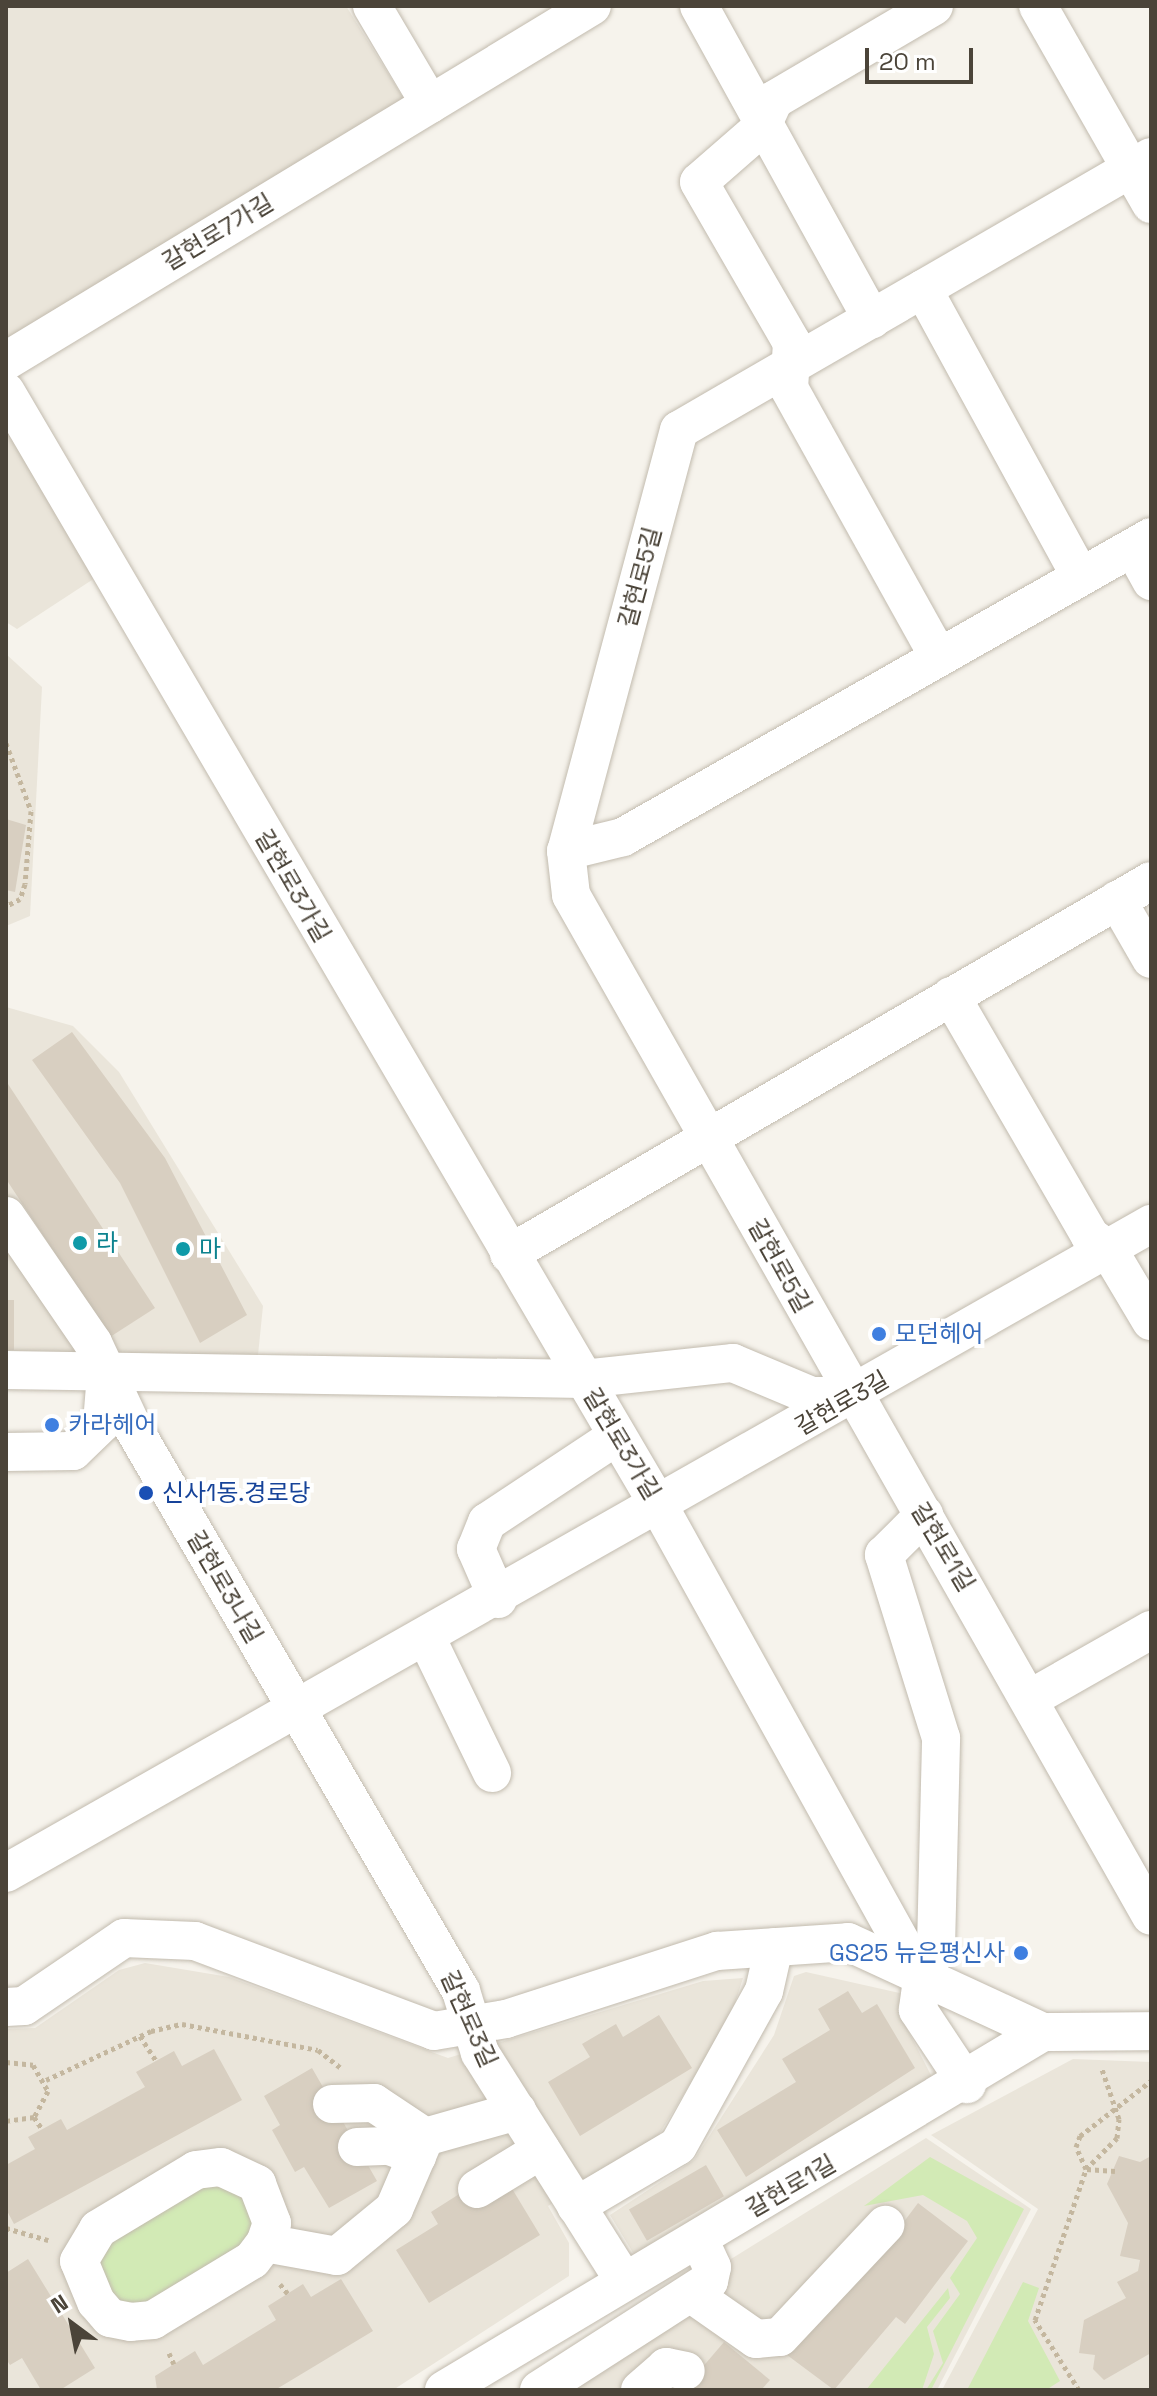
<!DOCTYPE html>
<html>
<head>
<meta charset="utf-8">
<style>
  body { margin:0 }
  #map { position:relative; width:1157px; height:2396px; overflow:hidden; background:#f6f3ec; font-family:"Space Grotesk","Noto Sans KR",sans-serif }
  div>[style] { position:absolute }
  .residential>* { inset:0; background:#eae5da }
  .green>* { inset:0; background:#d2eab5 }
  .building>* { inset:0; background:#d8cfc1; transform-origin:0 0 }
  .path>* { height:5px; margin-top:-2.5px; transform-origin:0; background:repeating-linear-gradient(90deg,#c4b79f 0 4px,transparent 0 8px) }
  .roads { filter:drop-shadow(0 0 2px #c2bbae) drop-shadow(0 0 2px #c2bbae) }
  .minor>* { height:38px; margin:-19px; padding:0 19px; transform-origin:19px; border-radius:19px; background:#fff }
  .dots>* { width:22px; height:22px; translate:-50% -50%; box-sizing:border-box; border:4px solid #fff; border-radius:50% }
  span { translate:-50% -50%; white-space:nowrap; text-align:center; line-height:1.15; -webkit-text-stroke:8px #fff; paint-order:stroke }
  .street-label { font-size:24px; color:#4b4439 }
  .culture-label { font-size:24px; color:#0d838f }
  .left { translate:0 -50%; text-align:left }
  .shop-label { font-size:24px; color:#366cbe }
  .right { translate:-100% -50%; text-align:right }
  .transit-label { font-size:24px; color:#164399 }
  .frame { position:absolute; inset:0; border:8px solid #4b4439; pointer-events:none }
  .north { position:absolute; left:32px; top:2284px; width:80px; height:80px; -webkit-text-stroke:6px #fff; paint-order:stroke; rotate:328deg; font-size:22px; font-weight:700; line-height:32px; text-align:center; color:#4b4439 }
  .north::after { content:''; display:block; margin:auto; width:28px; height:36px; background:#4b4439; clip-path:polygon(50% 0,100% 100%,50% 72%,0 100%) }
  .scale { position:absolute; left:865px; top:48px; width:108px; height:36px; box-sizing:border-box; border:4px solid #4b4439; border-top:0; padding-left:10px; font-size:24px; line-height:28px; white-space:nowrap; color:#4b4439; -webkit-text-stroke:6px #fff; paint-order:stroke }
</style>
</head>
<body>
<div id="map">
  <div class="residential">
    <div style="clip-path:polygon(6px 6px,346px 6px,404px 99px,6px 341px)"></div>
    <div style="clip-path:polygon(6px 426px,95px 578px,17px 629px,6px 622px)"></div>
    <div style="clip-path:polygon(6px 654px,42px 687px,30px 916px,6px 926px)"></div>
    <div style="clip-path:polygon(6px 1007px,73px 1026px,119px 1072px,263px 1306px,258px 1355px,6px 1354px)"></div>
    <div style="clip-path:polygon(145px 1963px,229px 1977px,448px 2058px,703px 1981px,743px 1978px,730px 2019px,655px 2141px,548px 2206px,569px 2243px,569px 2276px,393px 2390px,6px 2390px,6px 2029px,35px 2028px,119px 1970px)"></div>
    <div style="clip-path:polygon(806px 1972px,904px 1994px,900px 2015px,933px 2079px,635px 2256px,610px 2215px,694px 2160px,774px 2035px,794px 1976px)"></div>
    <div style="clip-path:polygon(1073px 2059px,1151px 2062px,1151px 2390px,942px 2390px,1038px 2209px,931px 2135px)"></div>
    <div style="clip-path:polygon(926px 2138px,1031px 2209px,937px 2390px,520px 2390px)"></div>
  </div>
  <div class="green">
    <div style="clip-path:polygon(930px 2157px,1024px 2209px,931px 2390px,926px 2390px,943px 2363px,933px 2331px,960px 2294px,950px 2278px,977px 2238px,967px 2221px,923px 2195px,864px 2206px)"></div>
    <div style="clip-path:polygon(221px 2167px,272px 2223px,131px 2322px,83px 2247px)"></div>
    <div style="clip-path:polygon(1023px 2282px,1039px 2288px,1028px 2321px,1060px 2381px,1046px 2390px,967px 2390px)"></div>
    <div style="clip-path:polygon(948px 2288px,950px 2298px,927px 2327px,934px 2354px,922px 2390px,866px 2390px)"></div>
  </div>
  <div class="building">
    <div style="clip-path:polygon(6px 819px,26px 825px,15px 892px,6px 890px)"></div>
    <div style="clip-path:polygon(72px 1032px,165px 1158px,247px 1315px,200px 1343px,120px 1183px,32px 1060px)"></div>
    <div style="clip-path:polygon(6px 1081px,155px 1308px,110px 1337px,6px 1179px)"></div>
    <div style="left:6px;top:1300px;width:8px;height:50px"></div>
    <div style="clip-path:polygon(848px 1991px,862px 2013px,877px 2004px,915px 2068px,746px 2177px,717px 2130px,796px 2082px,782px 2059px,830px 2030px,818px 2009px)"></div>
    <div style="clip-path:polygon(659px 2015px,692px 2068px,580px 2136px,548px 2082px,590px 2057px,582px 2044px,616px 2024px,623px 2037px)"></div>
    <div style="clip-path:polygon(214px 2049px,242px 2100px,14px 2224px,6px 2209px,6px 2165px,35px 2149px,28px 2137px,61px 2119px,67px 2130px,145px 2087px,136px 2072px,174px 2051px,182px 2066px)"></div>
    <div style="clip-path:polygon(312px 2068px,377px 2181px,329px 2208px,304px 2167px,295px 2172px,272px 2130px,280px 2125px,264px 2096px)"></div>
    <div style="clip-path:polygon(1119px 2156px,1140px 2162px,1151px 2156px,1151px 2353px,1104px 2380px,1093px 2369px,1095px 2355px,1079px 2353px,1084px 2320px,1126px 2298px,1117px 2282px,1138px 2271px,1140px 2260px,1120px 2256px,1128px 2223px,1107px 2184px)"></div>
    <div style="left:706px;top:2165px;width:36px;height:89px;rotate:60deg"></div>
    <div style="clip-path:polygon(508px 2182px,540px 2235px,429px 2303px,396px 2250px,438px 2224px,431px 2212px,464px 2191px)"></div>
    <div style="clip-path:polygon(918px 2203px,968px 2241px,905px 2324px,896px 2317px,834px 2390px,787px 2355px,851px 2271px,861px 2279px)"></div>
    <div style="clip-path:polygon(28px 2259px,95px 2368px,60px 2390px,41px 2390px,22px 2358px,10px 2365px,6px 2359px,6px 2273px)"></div>
    <div style="clip-path:polygon(341px 2279px,373px 2331px,275px 2390px,157px 2390px,155px 2376px,195px 2351px,203px 2365px,276px 2320px,268px 2306px,303px 2284px,311px 2297px)"></div>
    <div style="clip-path:polygon(724px 2342px,770px 2380px,761px 2390px,683px 2390px)"></div>
  </div>
  <div class="path">
    <div style="left:6px;top:743px;width:72px;rotate:69.8deg"></div>
    <div style="left:31px;top:811px;width:73px;rotate:94.7deg"></div>
    <div style="left:25px;top:884px;width:16px;rotate:108deg"></div>
    <div style="left:20px;top:899px;width:16px;rotate:153deg"></div>
    <div style="left:140px;top:2036px;width:30px;rotate:57deg"></div>
    <div style="left:6px;top:2062px;width:27px;rotate:6deg"></div>
    <div style="left:33px;top:2065px;width:30px;rotate:60deg"></div>
    <div style="left:48px;top:2091px;width:30px;rotate:118deg"></div>
    <div style="left:34px;top:2117px;width:28px;rotate:172deg"></div>
    <div style="left:46px;top:2080px;width:116px;rotate:-25deg"></div>
    <div style="left:151px;top:2031px;width:32px;rotate:-13deg"></div>
    <div style="left:182px;top:2024px;width:138px;rotate:10.8deg"></div>
    <div style="left:318px;top:2050px;width:28px;rotate:38deg"></div>
    <div style="left:34px;top:2117px;width:14px;rotate:56deg"></div>
    <div style="left:1115px;top:2171px;width:29px;rotate:-176deg"></div>
    <div style="left:1086px;top:2169px;width:24px;rotate:-114deg"></div>
    <div style="left:1076px;top:2147px;width:12px;rotate:-70deg"></div>
    <div style="left:1080px;top:2136px;width:90px;rotate:-37.8deg"></div>
    <div style="left:6px;top:2228px;width:44px;rotate:15.9deg"></div>
    <div style="left:280px;top:2284px;width:13px;rotate:51deg"></div>
    <div style="left:169px;top:2353px;width:12px;rotate:66deg"></div>
    <div style="left:1079px;top:2390px;width:83px;rotate:-122.2deg"></div>
    <div style="left:1035px;top:2320px;width:159px;rotate:-71.3deg"></div>
    <div style="left:1086px;top:2169px;width:44px;rotate:-45deg"></div>
    <div style="left:1117px;top:2138px;width:19px;rotate:-84deg"></div>
    <div style="left:1119px;top:2119px;width:53px;rotate:-108.8deg"></div>
  </div>
  <div class="roads">
    <div class="minor">
      <div style="left:372px;top:6px;width:114px;rotate:59.4deg"></div>
      <div style="left:699px;top:6px;width:358px;rotate:61.1deg"></div>
      <div style="left:934px;top:6px;width:186px;rotate:149.6deg"></div>
      <div style="left:774px;top:100px;width:31px;rotate:115deg"></div>
      <div style="left:761px;top:128px;width:82px;rotate:138.9deg"></div>
      <div style="left:699px;top:182px;width:186px;rotate:60deg"></div>
      <div style="left:792px;top:343px;width:45px;rotate:93.8deg"></div>
      <div style="left:789px;top:388px;width:308px;rotate:60.9deg"></div>
      <div style="left:1038px;top:6px;width:228px;rotate:60.3deg"></div>
      <div style="left:1151px;top:157px;width:545px;rotate:149.96deg"></div>
      <div style="left:679px;top:430px;width:436px;rotate:105deg"></div>
      <div style="left:566px;top:851px;width:44px;rotate:83.5deg"></div>
      <div style="left:571px;top:895px;width:1174px;rotate:60.4deg"></div>
      <div style="left:923px;top:289px;width:328px;rotate:61.3deg"></div>
      <div style="left:6px;top:361px;width:685px;rotate:-31.21deg"></div>
      <div style="left:6px;top:392px;width:1294px;rotate:59.63deg"></div>
      <div style="left:660px;top:1508px;width:540px;rotate:60.97deg"></div>
      <div style="left:922px;top:1980px;width:36px;rotate:-67deg"></div>
      <div style="left:936px;top:1947px;width:209px;rotate:-88.6deg"></div>
      <div style="left:941px;top:1738px;width:192px;rotate:-107.3deg"></div>
      <div style="left:884px;top:1555px;width:57px;rotate:-45deg"></div>
      <div style="left:1133px;top:548px;width:38px;rotate:61deg"></div>
      <div style="left:566px;top:851px;width:59px;rotate:-13.8deg"></div>
      <div style="left:623px;top:837px;width:607px;rotate:-29.6deg"></div>
      <div style="left:1117px;top:900px;width:68px;rotate:60deg"></div>
      <div style="left:951px;top:996px;width:277px;rotate:59.9deg"></div>
      <div style="left:1090px;top:1236px;width:22px;rotate:36deg"></div>
      <div style="left:1108px;top:1249px;width:84px;rotate:59.2deg"></div>
      <div style="left:6px;top:1216px;width:154px;rotate:55.6deg"></div>
      <div style="left:93px;top:1343px;width:89px;rotate:64.9deg"></div>
      <div style="left:131px;top:1424px;width:656px;rotate:59.8deg"></div>
      <div style="left:461px;top:1991px;width:65px;rotate:73deg"></div>
      <div style="left:480px;top:2053px;width:270px;rotate:57.7deg"></div>
      <div style="left:509px;top:1254px;width:742px;rotate:-30.16deg"></div>
      <div style="left:6px;top:1370px;width:577px;rotate:0.89deg"></div>
      <div style="left:583px;top:1379px;width:151px;rotate:-6.1deg"></div>
      <div style="left:733px;top:1363px;width:86px;rotate:22.7deg"></div>
      <div style="left:812px;top:1396px;width:41px"></div>
      <div style="left:6px;top:1452px;width:67px;rotate:-0.9deg"></div>
      <div style="left:73px;top:1451px;width:40px;rotate:-44deg"></div>
      <div style="left:102px;top:1423px;width:49px;rotate:-85.3deg"></div>
      <div style="left:498px;top:1599px;width:55px;rotate:-113.7deg"></div>
      <div style="left:476px;top:1549px;width:29px;rotate:-68deg"></div>
      <div style="left:487px;top:1522px;width:156px;rotate:-33.5deg"></div>
      <div style="left:427px;top:1639px;width:149px;rotate:64.1deg"></div>
      <div style="left:1033px;top:1697px;width:136px;rotate:-29.6deg"></div>
      <div style="left:6px;top:1873px;width:1316px;rotate:-29.55deg"></div>
      <div style="left:922px;top:1980px;width:30px;rotate:98deg"></div>
      <div style="left:918px;top:2010px;width:89px;rotate:56.5deg"></div>
      <div style="left:6px;top:2007px;width:18px;rotate:-3deg"></div>
      <div style="left:24px;top:2006px;width:121px;rotate:-34.2deg"></div>
      <div style="left:124px;top:1938px;width:71px;rotate:2.4deg"></div>
      <div style="left:195px;top:1941px;width:255px;rotate:20.6deg"></div>
      <div style="left:434px;top:2031px;width:73px;rotate:-9.5deg"></div>
      <div style="left:506px;top:2019px;width:222px;rotate:-17.9deg"></div>
      <div style="left:717px;top:1951px;width:131px;rotate:-3.9deg"></div>
      <div style="left:848px;top:1942px;width:215px;rotate:24.8deg"></div>
      <div style="left:332px;top:2104px;width:42px;rotate:-1.4deg"></div>
      <div style="left:374px;top:2103px;width:61px;rotate:33.7deg"></div>
      <div style="left:425px;top:2137px;width:96px;rotate:-15.8deg"></div>
      <div style="left:357px;top:2147px;width:32px;rotate:-2deg"></div>
      <div style="left:389px;top:2146px;width:30px;rotate:20deg"></div>
      <div style="left:477px;top:2189px;width:75px;rotate:-31.4deg"></div>
      <div style="left:576px;top:2206px;width:118px;rotate:-30.5deg"></div>
      <div style="left:678px;top:2146px;width:177px;rotate:-61deg"></div>
      <div style="left:764px;top:1991px;width:45px;rotate:-77.2deg"></div>
      <div style="left:265px;top:2243px;width:21px;rotate:127deg"></div>
      <div style="left:252px;top:2260px;width:116px;rotate:148.8deg"></div>
      <div style="left:153px;top:2320px;width:22px;rotate:175deg"></div>
      <div style="left:131px;top:2322px;width:21px;rotate:-169deg"></div>
      <div style="left:110px;top:2318px;width:21px;rotate:-131deg"></div>
      <div style="left:96px;top:2302px;width:44px;rotate:-112.5deg"></div>
      <div style="left:79px;top:2261px;width:37px;rotate:-59deg"></div>
      <div style="left:98px;top:2229px;width:114px;rotate:-31deg"></div>
      <div style="left:196px;top:2170px;width:25px;rotate:-7deg"></div>
      <div style="left:221px;top:2167px;width:40px;rotate:25deg"></div>
      <div style="left:257px;top:2184px;width:42px;rotate:69deg"></div>
      <div style="left:272px;top:2223px;width:21px;rotate:109deg"></div>
      <div style="left:265px;top:2243px;width:73px;rotate:10.2deg"></div>
      <div style="left:337px;top:2256px;width:74px;rotate:-39.5deg"></div>
      <div style="left:394px;top:2209px;width:78px;rotate:-66.7deg"></div>
      <div style="left:693px;top:2295px;width:77px;rotate:34.9deg"></div>
      <div style="left:756px;top:2339px;width:24px;rotate:-5deg"></div>
      <div style="left:780px;top:2337px;width:154px;rotate:-46.8deg"></div>
      <div style="left:444px;top:2390px;width:698px;rotate:-30.87deg"></div>
      <div style="left:1043px;top:2032px;width:108px;rotate:-0.5deg"></div>
      <div style="left:539px;top:2390px;width:202px;rotate:-32.7deg"></div>
      <div style="left:709px;top:2281px;width:14px;rotate:-78deg"></div>
      <div style="left:712px;top:2267px;width:31px;rotate:-115deg"></div>
      <div style="left:640px;top:2390px;width:35px;rotate:-41deg"></div>
      <div style="left:666px;top:2367px;width:20px;rotate:11deg"></div>
    </div>
  </div>
  <div class="dots">
    <div style="left:80px;top:1243px;background:#0f9aa8"></div>
    <div style="left:183px;top:1249px;background:#0f9aa8"></div>
    <div style="left:879px;top:1334px;background:#3f7fe0"></div>
    <div style="left:52px;top:1425px;background:#3f7fe0"></div>
    <div style="left:146px;top:1493px;background:#1a4fb4"></div>
    <div style="left:1021px;top:1953px;background:#3f7fe0"></div>
  </div>
  <div class="street-label">
    <span style="left:218px;top:232px;rotate:-31deg">갈현로7가길</span>
    <span style="left:640px;top:577px;rotate:-75deg">갈현로5길</span>
    <span style="left:293px;top:886px;rotate:60deg">갈현로3가길</span>
    <span style="left:780px;top:1266px;rotate:61deg">갈현로5길</span>
    <span style="left:842px;top:1403px;rotate:-30deg">갈현로3길</span>
    <span style="left:622px;top:1444px;rotate:59deg">갈현로3가길</span>
    <span style="left:943px;top:1547px;rotate:59deg">갈현로1길</span>
    <span style="left:225px;top:1587px;rotate:60deg">갈현로3나길</span>
    <span style="left:469px;top:2019px;rotate:66deg">갈현로3길</span>
    <span style="left:791px;top:2186px;rotate:-30deg">갈현로1길</span>
  </div>
  <div class="culture-label">
    <span class="left" style="left:96px;top:1243px">라</span>
    <span class="left" style="left:199px;top:1249px">마</span>
  </div>
  <div class="shop-label">
    <span class="left" style="left:895px;top:1334px">모던헤어</span>
    <span class="left" style="left:68px;top:1425px">카라헤어</span>
    <span class="right" style="left:1005px;top:1953px">GS25 뉴은평신사</span>
  </div>
  <div class="transit-label">
    <span class="left" style="left:162px;top:1493px">신사1동.경로당</span>
  </div>
  <div class="frame"></div>
  <div class="north">N</div>
  <div class="scale">20 m</div>
</div>
</body>
</html>
